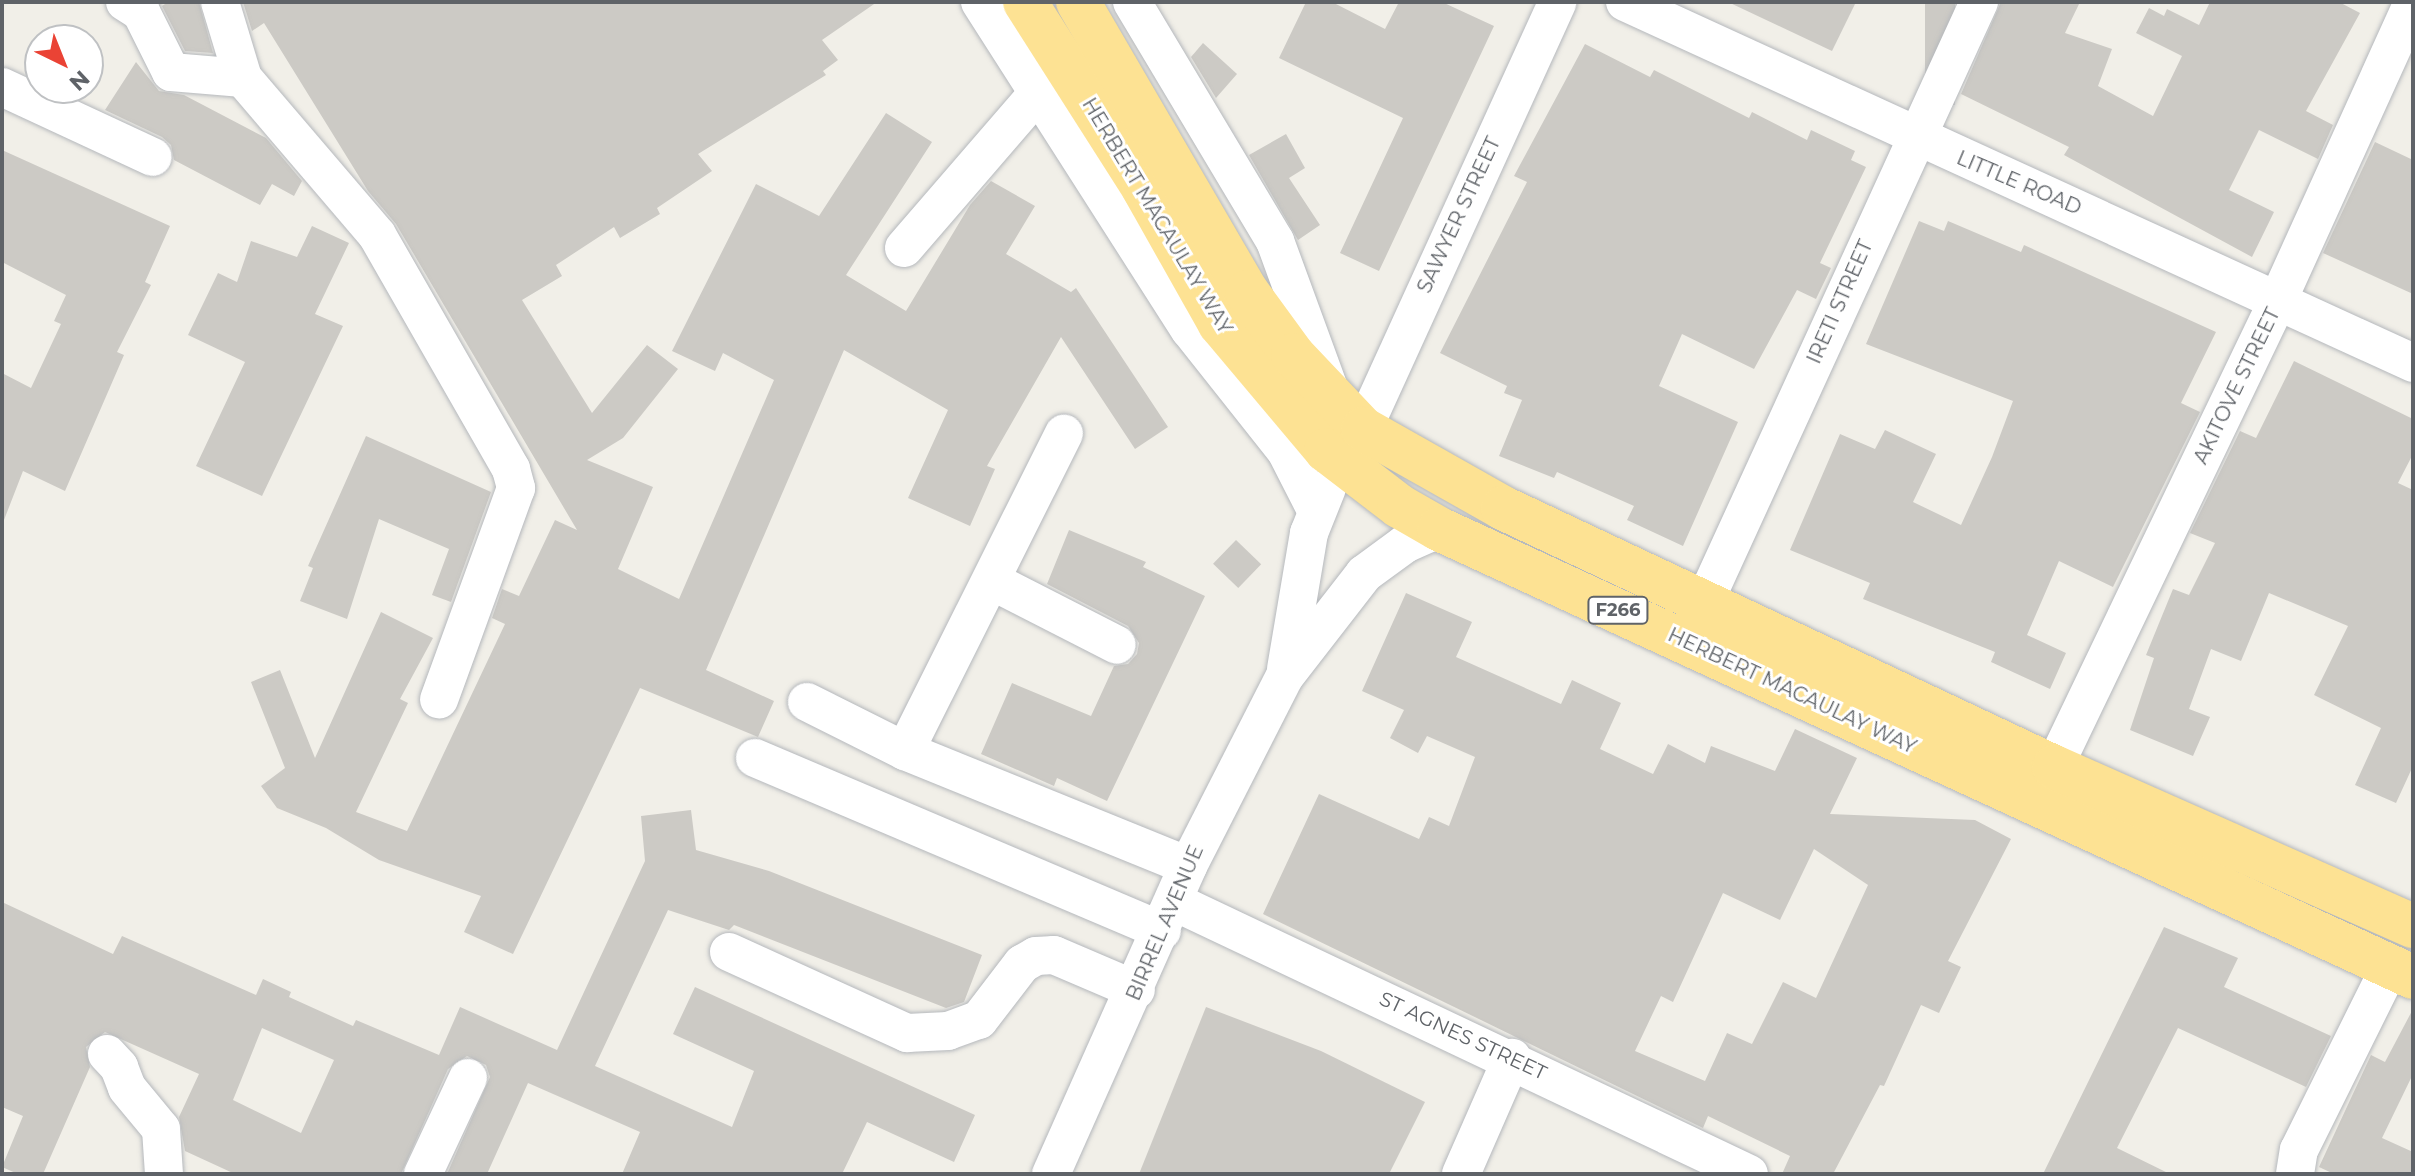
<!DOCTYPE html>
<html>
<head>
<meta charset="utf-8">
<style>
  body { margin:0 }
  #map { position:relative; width:2415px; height:1176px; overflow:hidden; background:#f1efe8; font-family:Montserrat,sans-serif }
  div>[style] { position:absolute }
  .building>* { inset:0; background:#cccac5; transform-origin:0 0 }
  .roads { filter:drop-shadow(0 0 2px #b5b8bc) drop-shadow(0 0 2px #b5b8bc) }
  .minor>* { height:38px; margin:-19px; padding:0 19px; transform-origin:19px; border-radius:19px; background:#fff }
  .highway>* { height:44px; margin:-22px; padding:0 22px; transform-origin:22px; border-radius:22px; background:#fde293 }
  span { translate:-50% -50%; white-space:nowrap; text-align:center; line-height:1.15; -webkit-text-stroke:6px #fff; paint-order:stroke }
  .shield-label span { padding:2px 6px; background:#fff; border:2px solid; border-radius:6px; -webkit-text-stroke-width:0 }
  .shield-label { font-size:18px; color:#5f6368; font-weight:700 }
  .street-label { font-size:20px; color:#5f6368 }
  .frame { position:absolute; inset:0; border:4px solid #5f6368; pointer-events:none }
  .north { position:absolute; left:24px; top:24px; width:80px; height:80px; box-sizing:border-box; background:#fff; border:2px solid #bfc1c3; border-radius:50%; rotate:137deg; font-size:22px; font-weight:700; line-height:32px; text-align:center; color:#5f6368 }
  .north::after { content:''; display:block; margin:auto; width:28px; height:36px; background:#ea4335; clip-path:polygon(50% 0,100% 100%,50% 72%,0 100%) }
</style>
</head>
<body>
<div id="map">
  <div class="building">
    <div style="clip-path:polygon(168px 2px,199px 2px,213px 53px,185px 51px,162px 6px)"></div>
    <div style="clip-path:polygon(243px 2px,877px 2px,822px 40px,838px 60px,823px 71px,826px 75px,698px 154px,712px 171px,657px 208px,660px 214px,620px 238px,614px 227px,556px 265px,562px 276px,522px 300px,592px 413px,647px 345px,678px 369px,623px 438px,587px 460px,653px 487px,618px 569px,679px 599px,774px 380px,723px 353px,715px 371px,672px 351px,756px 184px,819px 216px,886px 113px,932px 142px,846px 275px,906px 311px,970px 205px,991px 181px,1035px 206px,1006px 254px,1071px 292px,1076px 288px,1168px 427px,1135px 449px,1061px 337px,987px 466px,995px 469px,970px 526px,908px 498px,948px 410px,844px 350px,706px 670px,774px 701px,758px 737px,640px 688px,513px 954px,464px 932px,481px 896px,379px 860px,326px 828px,277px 808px,261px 786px,285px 768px,251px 682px,280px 670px,315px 758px,381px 612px,433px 638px,400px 699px,408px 703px,356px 812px,407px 831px,505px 624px,492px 618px,502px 589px,519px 596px,555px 520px,577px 530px,396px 224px,368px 191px,264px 23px,252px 31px)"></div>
    <div style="clip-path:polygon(1306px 2px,1332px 2px,1385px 29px,1399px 2px,1442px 2px,1494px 26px,1379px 271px,1340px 253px,1403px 118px,1279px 58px)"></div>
    <div style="clip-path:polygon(1728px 2px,1856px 2px,1832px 51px)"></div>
    <div style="left:1925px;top:2px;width:30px;height:103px"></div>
    <div style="clip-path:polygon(2001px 2px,2080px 2px,2065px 33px,2112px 49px,2098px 86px,2153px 116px,2182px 56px,2136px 33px,2149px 8px,2164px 16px,2167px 9px,2199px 25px,2210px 2px,2339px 2px,2360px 13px,2306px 111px,2333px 125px,2318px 159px,2259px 130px,2229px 190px,2274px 212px,2252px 257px,2064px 155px,2069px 147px,1961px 94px)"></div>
    <div style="clip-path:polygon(1203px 43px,1237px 74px,1216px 98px,1191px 57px)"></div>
    <div style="clip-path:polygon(1585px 44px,1650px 77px,1654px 70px,1749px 118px,1752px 112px,1807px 140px,1811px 130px,1855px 151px,1851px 160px,1866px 167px,1820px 263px,1831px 268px,1816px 299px,1797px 290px,1754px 369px,1682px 334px,1659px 386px,1738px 422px,1683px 546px,1627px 520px,1634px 506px,1557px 472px,1554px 478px,1499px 456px,1522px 400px,1504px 393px,1507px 386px,1440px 353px,1527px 182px,1514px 176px)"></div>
    <div style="clip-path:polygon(136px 62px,159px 91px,184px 95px,266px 138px,302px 181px,294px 196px,272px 184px,260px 205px,174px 160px,171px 145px,162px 137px,105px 110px)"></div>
    <div style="clip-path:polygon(1286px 134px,1305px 168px,1289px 178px,1320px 225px,1298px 240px,1249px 155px)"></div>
    <div style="clip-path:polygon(2375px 142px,2413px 160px,2413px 294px,2323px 253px)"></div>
    <div style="clip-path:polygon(2px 150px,170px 226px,145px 282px,151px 285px,117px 352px,124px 355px,65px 491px,23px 471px,4px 520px,2px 373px,31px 388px,61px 324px,54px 321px,66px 295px,2px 262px)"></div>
    <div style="clip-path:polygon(1919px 221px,1944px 231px,1948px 221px,2021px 252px,2024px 245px,2216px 332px,2181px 403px,2200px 412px,2113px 587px,2059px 561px,2027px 635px,2066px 653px,2050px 689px,1991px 662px,1995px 652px,1863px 599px,1870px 583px,1790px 550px,1840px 434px,1875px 449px,1885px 430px,1936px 454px,1913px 502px,1961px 525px,1992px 457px,2013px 401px,1866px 344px)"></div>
    <div style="clip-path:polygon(312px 226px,349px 243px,315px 314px,343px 326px,262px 496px,196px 466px,245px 362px,188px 335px,218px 273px,237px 282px,251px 241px,297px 257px)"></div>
    <div style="clip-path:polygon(2294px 361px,2413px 419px,2413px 454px,2398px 483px,2413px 490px,2413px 766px,2396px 803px,2355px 785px,2381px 728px,2314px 695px,2348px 626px,2269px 593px,2241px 661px,2211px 649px,2189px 709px,2210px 717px,2193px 756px,2130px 730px,2154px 658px,2146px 655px,2173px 589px,2189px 595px,2215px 543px,2190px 533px,2240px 431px,2256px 438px)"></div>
    <div style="clip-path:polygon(366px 436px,491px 492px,451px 602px,432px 595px,449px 549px,379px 519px,347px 619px,300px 601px,313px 568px,308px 566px)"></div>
    <div style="clip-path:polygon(1069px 530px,1146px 562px,1143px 567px,1205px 596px,1107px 801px,1057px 778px,1054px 786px,981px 754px,1012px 683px,1091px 716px,1114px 666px,1128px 664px,1137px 654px,1139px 643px,1128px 626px,1047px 584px)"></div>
    <div style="left:1236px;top:540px;width:35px;height:33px;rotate:44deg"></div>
    <div style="clip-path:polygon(evenodd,1406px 593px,1472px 622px,1456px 657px,1561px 704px,1572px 680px,1621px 703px,1600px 749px,1653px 774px,1668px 744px,1705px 763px,1711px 746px,1775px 771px,1795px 729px,1857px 758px,1830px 814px,1975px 820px,2011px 839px,1948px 961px,1961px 967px,1939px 1013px,1921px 1005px,1884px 1086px,1880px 1085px,1833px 1174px,1782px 1174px,1790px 1156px,1708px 1116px,1703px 1128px,1263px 914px,1319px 794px,1419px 839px,1429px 817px,1449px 826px,1475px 757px,1427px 736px,1418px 753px,1390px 738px,1404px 710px,1362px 691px,1406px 593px,1814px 849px,1868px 885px,1816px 998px,1783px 982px,1752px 1044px,1727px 1033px,1705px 1081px,1635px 1051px,1661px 996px,1673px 1002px,1723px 893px,1780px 920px,1814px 849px)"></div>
    <div style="clip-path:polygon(evenodd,691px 810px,696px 850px,769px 871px,982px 955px,964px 1002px,946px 1008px,734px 925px,729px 930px,668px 910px,595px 1066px,732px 1127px,754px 1071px,673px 1034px,695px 987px,975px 1115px,954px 1162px,867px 1122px,842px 1174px,622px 1174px,640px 1132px,528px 1083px,487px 1174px,447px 1174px,490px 1077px,486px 1065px,467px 1056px,448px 1069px,401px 1174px,235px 1174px,185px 1151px,179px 1117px,199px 1074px,105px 1032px,86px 1047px,90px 1067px,43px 1174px,18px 1174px,2px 1167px,23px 1116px,2px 1107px,2px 902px,113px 954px,122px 936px,256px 995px,263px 979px,291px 992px,289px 997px,353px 1026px,356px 1020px,439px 1055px,460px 1007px,557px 1050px,645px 861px,641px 816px,691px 810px,262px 1028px,334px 1060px,301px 1133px,233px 1100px,262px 1028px)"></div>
    <div style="clip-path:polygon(2164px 927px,2238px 958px,2224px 987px,2331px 1036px,2306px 1087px,2178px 1028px,2117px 1148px,2170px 1174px,2043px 1174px)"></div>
    <div style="clip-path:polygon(1206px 1007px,1321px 1051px,1425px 1102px,1389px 1174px,1139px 1174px)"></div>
    <div style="clip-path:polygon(2413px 1009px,2413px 1074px,2382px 1138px,2413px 1152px,2413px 1174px,2334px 1174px,2319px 1167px,2371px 1055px,2385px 1062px)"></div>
  </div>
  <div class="roads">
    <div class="minor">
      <div style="left:125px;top:2px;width:19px;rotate:32deg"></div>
      <div style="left:141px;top:12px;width:67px;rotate:63.4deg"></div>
      <div style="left:171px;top:72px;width:72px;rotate:4.8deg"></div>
      <div style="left:243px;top:78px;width:206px;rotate:49.5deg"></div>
      <div style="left:377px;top:235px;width:270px;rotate:60.2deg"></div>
      <div style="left:511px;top:469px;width:20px;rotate:75deg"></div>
      <div style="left:516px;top:488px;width:225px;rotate:110deg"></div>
      <div style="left:220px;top:2px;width:79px;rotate:73.2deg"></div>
      <div style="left:980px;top:2px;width:389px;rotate:57.4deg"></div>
      <div style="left:1190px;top:330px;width:154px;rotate:51.6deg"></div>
      <div style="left:1286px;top:451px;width:66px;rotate:63deg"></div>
      <div style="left:1132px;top:2px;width:279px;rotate:59.1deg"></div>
      <div style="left:1275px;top:241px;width:163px;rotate:69.9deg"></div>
      <div style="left:1625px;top:2px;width:867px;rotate:24.61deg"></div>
      <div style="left:2px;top:87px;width:166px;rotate:24.9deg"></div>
      <div style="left:904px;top:248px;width:203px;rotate:-49.2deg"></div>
      <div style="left:1363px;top:429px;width:469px;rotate:-65.5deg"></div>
      <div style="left:992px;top:581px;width:140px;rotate:27.1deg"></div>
      <div style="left:1704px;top:603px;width:661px;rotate:-65.41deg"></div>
      <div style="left:1286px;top:669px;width:138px;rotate:-80.4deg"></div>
      <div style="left:1309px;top:533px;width:48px;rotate:-68.2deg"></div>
      <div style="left:807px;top:702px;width:110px;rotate:26.6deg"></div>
      <div style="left:905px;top:751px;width:305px;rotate:22.1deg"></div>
      <div style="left:905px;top:751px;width:355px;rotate:-63.4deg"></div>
      <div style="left:755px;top:758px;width:442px;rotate:23deg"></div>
      <div style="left:2054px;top:767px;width:518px;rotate:-64.37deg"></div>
      <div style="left:2278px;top:300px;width:327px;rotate:-65.6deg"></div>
      <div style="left:1175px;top:902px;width:635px;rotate:25.35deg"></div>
      <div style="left:729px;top:952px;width:196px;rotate:24.5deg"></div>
      <div style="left:907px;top:1033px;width:41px;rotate:-2.8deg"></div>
      <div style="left:948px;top:1031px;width:33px;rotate:-20deg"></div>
      <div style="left:979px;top:1020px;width:71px;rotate:-52.5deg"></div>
      <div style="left:1022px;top:964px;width:16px;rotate:-30deg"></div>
      <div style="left:1036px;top:956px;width:18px;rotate:-3deg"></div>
      <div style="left:1054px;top:955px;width:89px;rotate:23.1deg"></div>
      <div style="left:107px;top:1054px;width:18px;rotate:47deg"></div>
      <div style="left:119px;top:1067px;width:22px;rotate:69deg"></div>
      <div style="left:127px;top:1088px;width:53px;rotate:50.3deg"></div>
      <div style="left:161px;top:1129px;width:45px;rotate:86.2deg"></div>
      <div style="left:423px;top:1174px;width:106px;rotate:-64.9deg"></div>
      <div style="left:1051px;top:1174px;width:337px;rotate:-66deg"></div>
      <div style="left:1188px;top:866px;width:213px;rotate:-63deg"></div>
      <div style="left:1285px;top:676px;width:129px;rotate:-52.2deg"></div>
      <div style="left:1364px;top:574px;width:51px;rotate:-36.2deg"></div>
      <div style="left:1405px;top:544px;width:37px;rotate:-24deg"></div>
      <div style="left:1461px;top:1174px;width:127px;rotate:-66.3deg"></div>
      <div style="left:2295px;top:1174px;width:24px;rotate:-81deg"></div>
      <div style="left:2299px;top:1150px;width:204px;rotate:-63.6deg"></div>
    </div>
    <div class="highway">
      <div style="left:1025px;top:2px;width:222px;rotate:57.5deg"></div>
      <div style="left:1144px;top:189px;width:155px;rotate:60.6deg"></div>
      <div style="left:1220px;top:324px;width:165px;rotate:49.9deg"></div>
      <div style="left:1326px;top:450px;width:92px;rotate:37.5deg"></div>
      <div style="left:1399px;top:506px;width:46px;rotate:29.9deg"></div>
      <div style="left:1439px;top:529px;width:1072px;rotate:24.7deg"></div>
      <div style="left:1078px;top:2px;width:336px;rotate:59.8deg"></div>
      <div style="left:1247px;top:292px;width:78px;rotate:53.9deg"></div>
      <div style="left:1293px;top:355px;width:102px;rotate:46.6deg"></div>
      <div style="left:1363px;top:429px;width:161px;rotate:29.4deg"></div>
      <div style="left:1503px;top:508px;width:609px;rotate:25.18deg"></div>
      <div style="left:2054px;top:767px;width:393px;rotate:23.9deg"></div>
    </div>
  </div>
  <div class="shield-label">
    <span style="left:1618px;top:610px">F266</span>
  </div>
  <div class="street-label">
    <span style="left:2019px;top:183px;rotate:23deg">LITTLE ROAD</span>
    <span style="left:1459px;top:215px;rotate:-65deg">SAWYER STREET</span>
    <span style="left:1157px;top:216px;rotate:59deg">HERBERT MACAULAY WAY</span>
    <span style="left:1840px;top:302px;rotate:-66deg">IRETI STREET</span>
    <span style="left:2237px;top:386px;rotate:-64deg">AKITOVE STREET</span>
    <span style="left:1792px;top:691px;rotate:25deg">HERBERT MACAULAY WAY</span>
    <span style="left:1165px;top:923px;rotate:-67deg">BIRREL AVENUE</span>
    <span style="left:1463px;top:1036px;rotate:25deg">ST AGNES STREET</span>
  </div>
  <div class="frame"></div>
  <div class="north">N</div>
</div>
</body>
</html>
